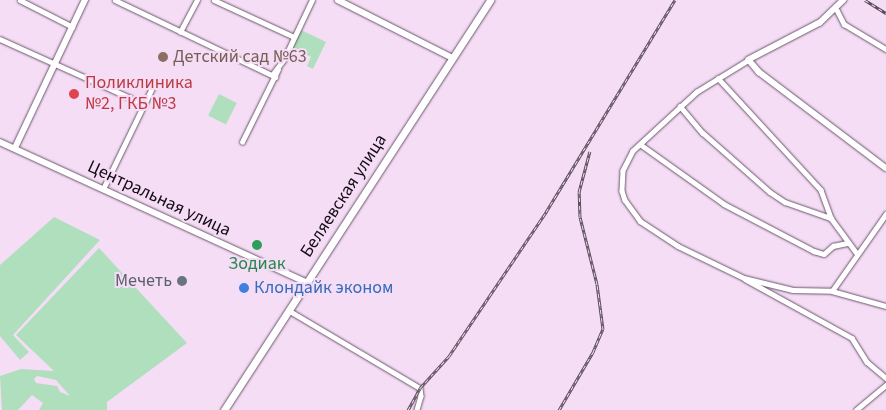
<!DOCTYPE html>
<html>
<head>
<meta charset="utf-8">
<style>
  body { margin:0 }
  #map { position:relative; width:886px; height:410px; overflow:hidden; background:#f5ddf6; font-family:"Source Sans 3",sans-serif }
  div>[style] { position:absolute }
  .green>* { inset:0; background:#b0dfbe; transform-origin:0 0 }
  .roads { filter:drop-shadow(0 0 1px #6b566c) drop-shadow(0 0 1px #6b566c) }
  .minor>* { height:4.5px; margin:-2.25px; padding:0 2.25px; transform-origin:2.25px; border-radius:2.25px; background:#fff }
  .tertiary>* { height:5.5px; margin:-2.75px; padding:0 2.75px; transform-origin:2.75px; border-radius:2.75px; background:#fff }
  .primary>* { height:7px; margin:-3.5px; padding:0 3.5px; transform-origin:3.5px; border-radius:3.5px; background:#fff }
  .rail>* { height:3px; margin-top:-1.5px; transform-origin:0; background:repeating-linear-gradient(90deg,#f5ddf6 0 4px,#5b4e5b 0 8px); box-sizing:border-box; border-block:1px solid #5b4e5b }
  .dots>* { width:14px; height:14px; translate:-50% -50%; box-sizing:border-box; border:2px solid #f5ddf6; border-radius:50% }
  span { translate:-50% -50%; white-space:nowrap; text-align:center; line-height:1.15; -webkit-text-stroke:4px #f5ddf6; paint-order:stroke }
  .education-label { font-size:18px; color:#785e54 }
  .left { translate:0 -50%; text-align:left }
  .health-label { font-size:18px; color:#be3a42 }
  .street-label { font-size:18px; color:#140c14 }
  .leisure-label { font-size:18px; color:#27864d }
  .worship-label { font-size:18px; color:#5b616d }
  .right { translate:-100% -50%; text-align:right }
  .shop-label { font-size:18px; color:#366cbe }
</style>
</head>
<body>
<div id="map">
  <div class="green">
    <div style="clip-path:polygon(301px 30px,326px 42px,313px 69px,307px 66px,311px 57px,293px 48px)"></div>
    <div style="left:219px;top:94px;width:20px;height:24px;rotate:27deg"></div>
    <div style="clip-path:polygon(54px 217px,100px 240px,13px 335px,29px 352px,20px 360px,0 336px,0 265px)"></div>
    <div style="clip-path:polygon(evenodd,99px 248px,187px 343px,107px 402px,107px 410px,39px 410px,43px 403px,32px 395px,18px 410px,2px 410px,0 376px,21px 369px,54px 371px,16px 335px,99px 248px,37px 376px,56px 380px,70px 396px,60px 392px,57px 386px,36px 383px,34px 379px,37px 376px)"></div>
  </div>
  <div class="roads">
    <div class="minor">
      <div style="left:20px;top:0;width:59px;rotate:27deg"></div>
      <div style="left:115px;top:0;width:178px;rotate:25.6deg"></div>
      <div style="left:214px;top:0;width:88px;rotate:24.8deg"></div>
      <div style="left:837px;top:10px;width:16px;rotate:63deg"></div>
      <div style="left:844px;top:24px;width:49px;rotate:30.8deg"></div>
      <div style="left:180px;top:32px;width:36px;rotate:-62deg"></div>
      <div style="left:0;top:39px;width:158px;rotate:24.3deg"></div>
      <div style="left:749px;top:60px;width:61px;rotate:148.4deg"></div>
      <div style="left:697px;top:92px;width:87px;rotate:137.3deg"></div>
      <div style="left:633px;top:151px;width:22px;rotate:117deg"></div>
      <div style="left:623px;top:171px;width:20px;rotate:93deg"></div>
      <div style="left:622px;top:191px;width:9px;rotate:72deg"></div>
      <div style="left:625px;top:200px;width:26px;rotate:54deg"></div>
      <div style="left:640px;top:221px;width:45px;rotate:33.3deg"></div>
      <div style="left:678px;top:246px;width:73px;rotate:25.9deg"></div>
      <div style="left:744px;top:278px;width:50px;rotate:13.8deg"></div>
      <div style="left:793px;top:290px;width:39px;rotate:1deg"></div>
      <div style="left:832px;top:291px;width:56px;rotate:15.5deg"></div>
      <div style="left:272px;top:75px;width:20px;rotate:-53deg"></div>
      <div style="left:284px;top:59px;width:65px;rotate:-64.6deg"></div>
      <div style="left:718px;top:78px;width:152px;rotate:47.4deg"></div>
      <div style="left:821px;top:190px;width:30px;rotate:70deg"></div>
      <div style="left:680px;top:106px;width:35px;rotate:50deg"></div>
      <div style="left:703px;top:133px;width:89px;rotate:41.4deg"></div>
      <div style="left:770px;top:192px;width:18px;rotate:34deg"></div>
      <div style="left:785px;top:202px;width:49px;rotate:19.2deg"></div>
      <div style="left:831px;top:218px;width:42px;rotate:53.7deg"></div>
      <div style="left:242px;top:142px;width:81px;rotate:-63.7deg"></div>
      <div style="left:640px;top:144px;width:103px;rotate:35.5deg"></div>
      <div style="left:724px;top:204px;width:102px;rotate:27.6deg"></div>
      <div style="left:814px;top:251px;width:10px;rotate:17deg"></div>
      <div style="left:824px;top:254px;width:12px;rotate:-42deg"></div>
      <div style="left:833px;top:246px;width:14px;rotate:-12deg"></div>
      <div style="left:103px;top:189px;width:112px;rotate:-64.1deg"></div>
      <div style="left:745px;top:279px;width:122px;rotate:28.9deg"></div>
      <div style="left:852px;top:338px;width:28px;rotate:58deg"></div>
      <div style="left:867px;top:362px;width:25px;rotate:40deg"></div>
      <div style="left:832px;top:291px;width:94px;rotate:-55deg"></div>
      <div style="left:288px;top:310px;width:153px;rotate:30.6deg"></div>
      <div style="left:420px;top:388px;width:8px;rotate:83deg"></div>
      <div style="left:421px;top:396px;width:15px;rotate:106deg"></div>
      <div style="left:856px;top:410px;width:39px;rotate:-40deg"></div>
    </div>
    <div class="tertiary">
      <div style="left:338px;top:0;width:129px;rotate:26.8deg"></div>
      <div style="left:844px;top:0;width:33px;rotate:136deg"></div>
      <div style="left:820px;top:23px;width:80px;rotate:152.5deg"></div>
      <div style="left:749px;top:60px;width:16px;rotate:50deg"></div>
      <div style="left:759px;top:72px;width:159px;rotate:37.1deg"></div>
      <div style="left:0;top:142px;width:337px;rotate:24.6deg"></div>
      <div style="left:15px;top:148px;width:164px;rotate:-64.7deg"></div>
    </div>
    <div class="primary">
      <div style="left:224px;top:410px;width:489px;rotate:-57deg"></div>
    </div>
  </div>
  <div class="rail">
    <div style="left:865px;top:0;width:25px;rotate:32deg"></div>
    <div style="left:408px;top:410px;width:25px;rotate:-61deg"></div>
    <div style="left:420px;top:388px;width:43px;rotate:-47.8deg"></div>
    <div style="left:449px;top:356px;width:174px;rotate:-56deg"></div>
    <div style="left:546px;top:212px;width:248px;rotate:-58.7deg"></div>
    <div style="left:559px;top:410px;width:67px;rotate:-59.6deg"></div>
    <div style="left:593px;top:352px;width:25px;rotate:-67deg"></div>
    <div style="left:603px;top:329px;width:45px;rotate:-97.6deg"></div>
    <div style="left:597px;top:284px;width:69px;rotate:-104.2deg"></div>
    <div style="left:580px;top:217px;width:25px;rotate:-92deg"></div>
    <div style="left:579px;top:192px;width:42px;rotate:-75deg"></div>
  </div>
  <div class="dots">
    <div style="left:163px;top:57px;background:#8d6e63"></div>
    <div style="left:74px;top:94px;background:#e0444e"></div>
    <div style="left:257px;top:245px;background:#2e9e5b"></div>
    <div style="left:182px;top:281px;background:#6b7280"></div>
    <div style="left:244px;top:288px;background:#3f7fe0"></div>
  </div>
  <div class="education-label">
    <span class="left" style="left:173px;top:57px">Детский сад №63</span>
  </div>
  <div class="health-label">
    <span class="left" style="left:85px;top:94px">Поликлиника<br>№2, ГКБ №3</span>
  </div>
  <div class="street-label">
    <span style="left:344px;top:196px;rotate:-57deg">Беляевская улица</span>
    <span style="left:159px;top:199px;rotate:25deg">Центральная улица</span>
  </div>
  <div class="leisure-label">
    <span style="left:257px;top:264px">Зодиак</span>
  </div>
  <div class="worship-label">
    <span class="right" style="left:172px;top:281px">Мечеть</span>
  </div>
  <div class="shop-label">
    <span class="left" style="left:254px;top:288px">Клондайк эконом</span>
  </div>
</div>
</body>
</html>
